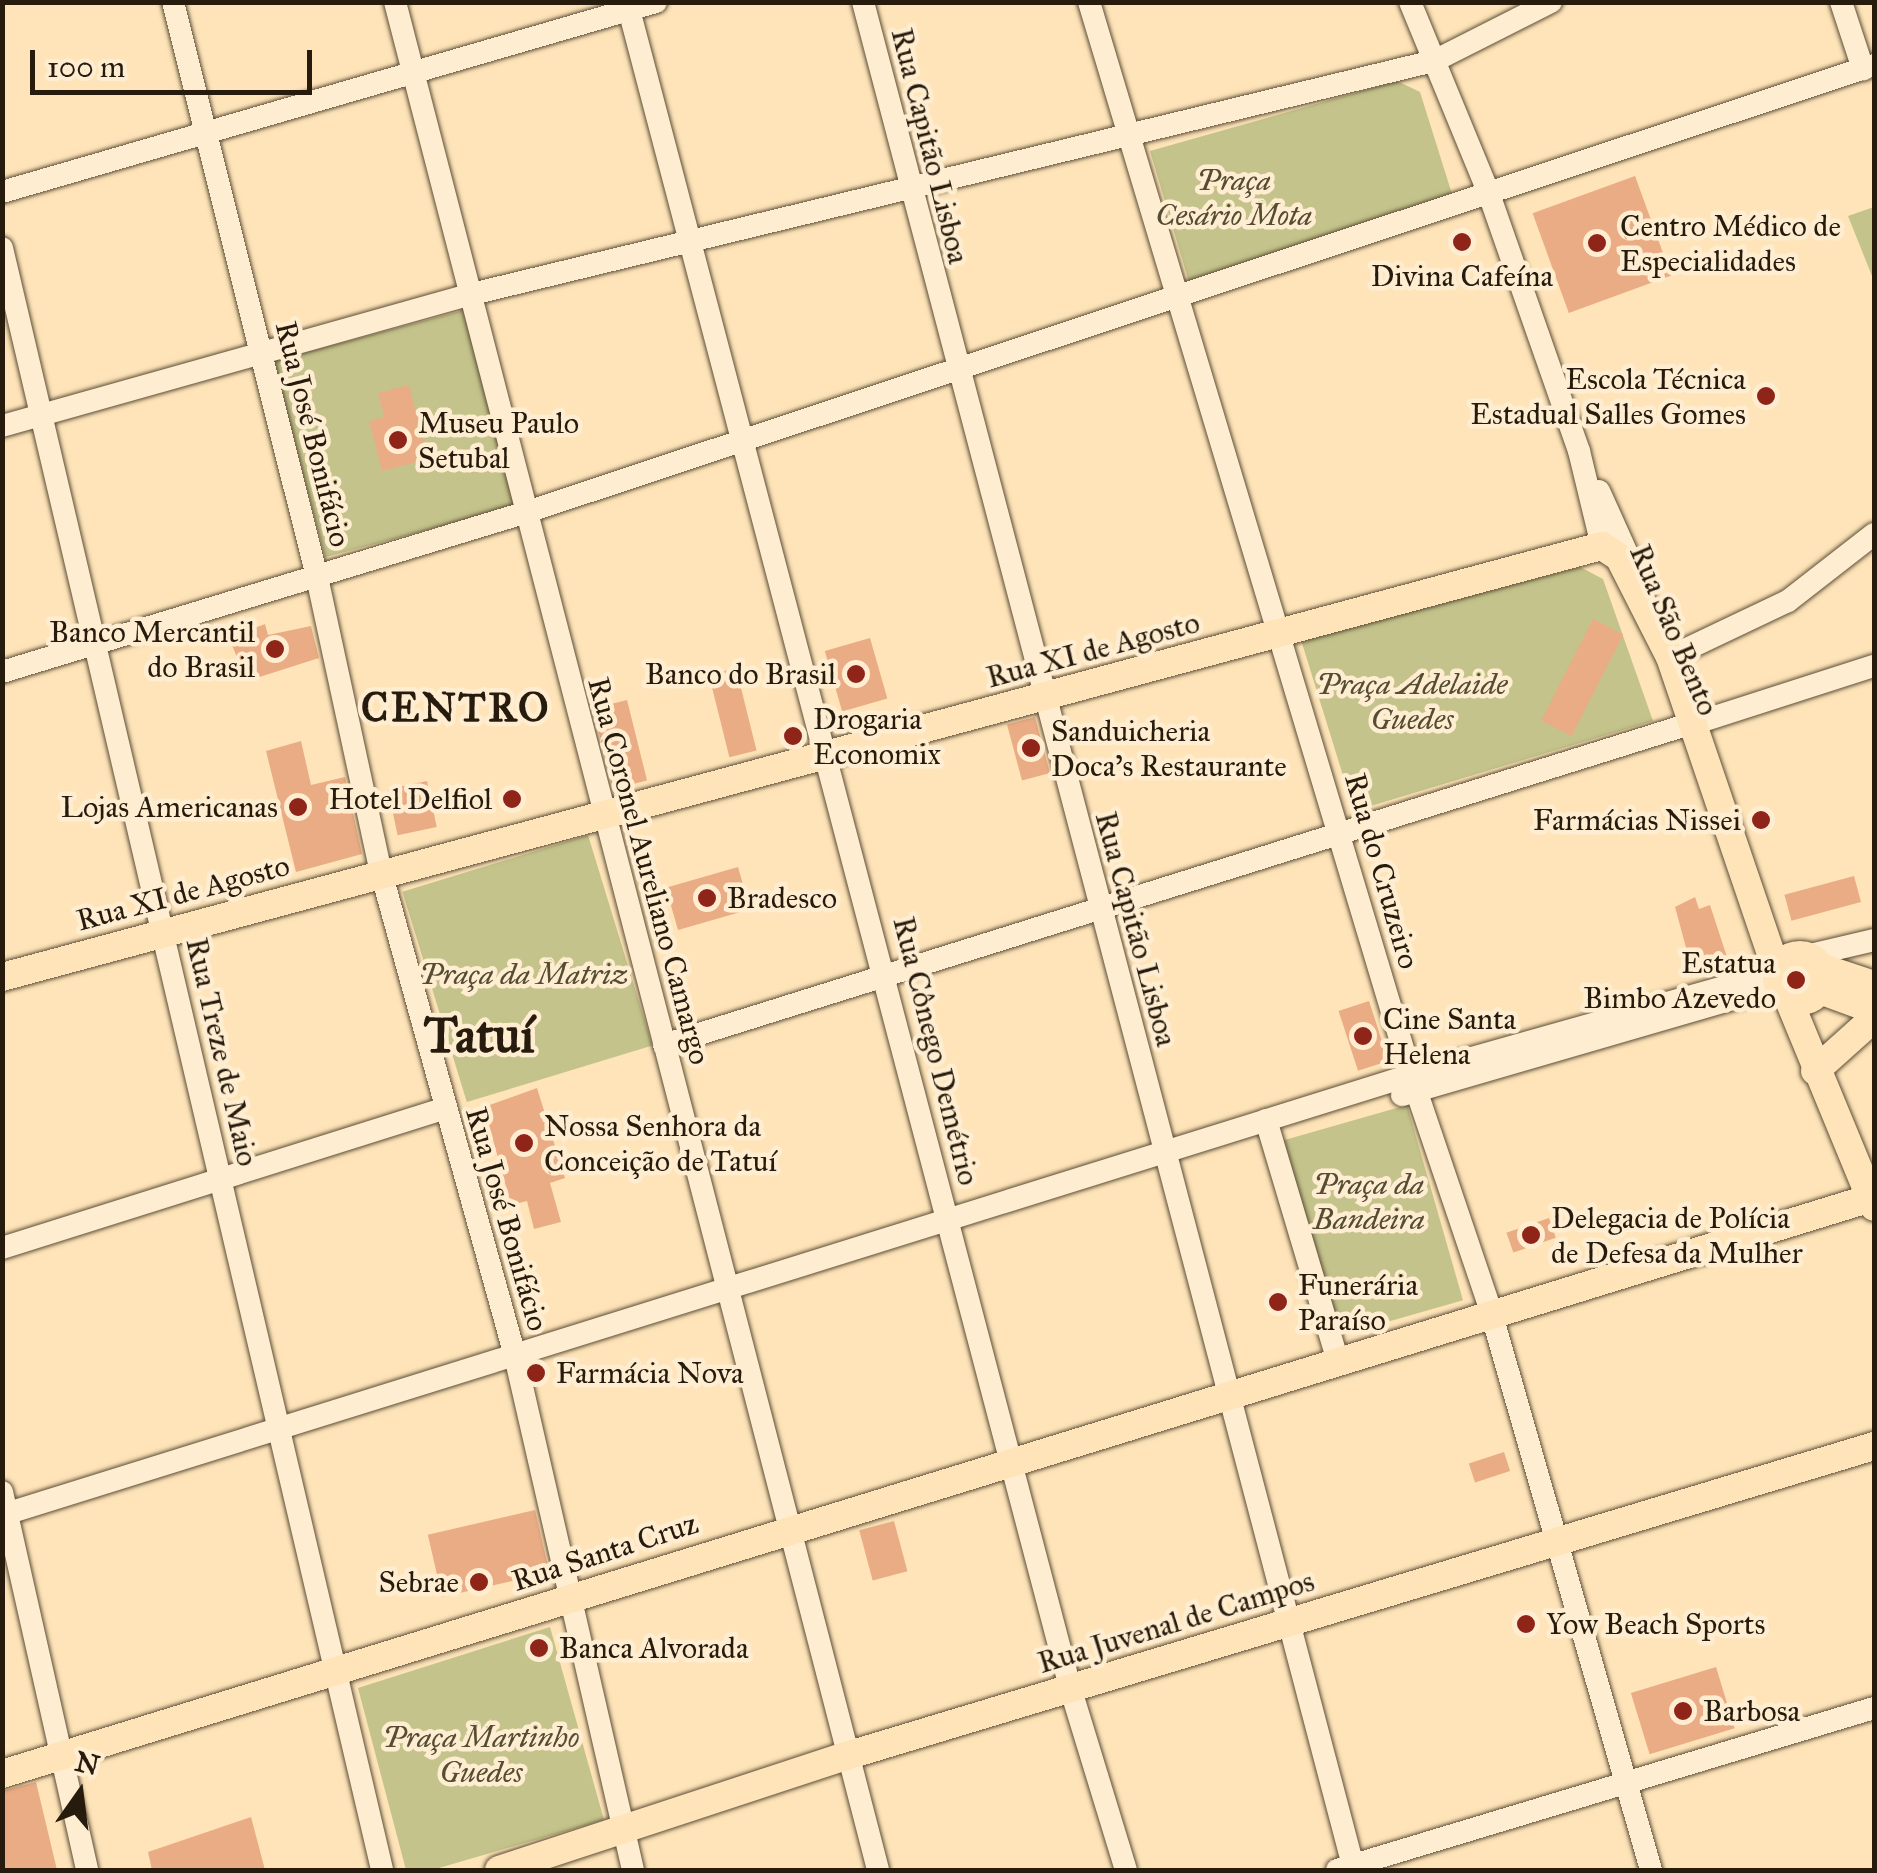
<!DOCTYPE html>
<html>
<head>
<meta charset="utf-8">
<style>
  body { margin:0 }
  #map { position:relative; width:1877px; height:1873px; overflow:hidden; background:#fee4b8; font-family:"IM FELL Great Primer",serif }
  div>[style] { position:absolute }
  .green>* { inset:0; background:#c4c38b; transform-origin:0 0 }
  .building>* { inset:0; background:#eaac84; transform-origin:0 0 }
  .roads { filter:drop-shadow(0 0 2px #5c4d37) drop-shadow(0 0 2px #5c4d37) }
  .minor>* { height:22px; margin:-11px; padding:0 11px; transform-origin:11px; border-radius:11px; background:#feedd1 }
  .major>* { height:28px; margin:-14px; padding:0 14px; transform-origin:14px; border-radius:14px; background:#fee4b8 }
  .major>.ring { margin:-14px; padding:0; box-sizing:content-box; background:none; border:28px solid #fee4b8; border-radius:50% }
  .dots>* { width:28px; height:28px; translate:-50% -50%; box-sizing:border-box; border:5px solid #feedd1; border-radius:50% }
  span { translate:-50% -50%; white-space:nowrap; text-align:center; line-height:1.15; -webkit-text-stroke:9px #feedd1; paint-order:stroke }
  .street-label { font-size:30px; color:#261b0c }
  .park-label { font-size:30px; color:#554d32; font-style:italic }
  .poi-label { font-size:30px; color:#261b0c }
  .left { translate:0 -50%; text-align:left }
  .right { translate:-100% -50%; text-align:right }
  .district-label { font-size:40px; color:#261b0c; font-weight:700; letter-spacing:2.5px }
  .town-label { font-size:50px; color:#261b0c; font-weight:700 }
  .frame { position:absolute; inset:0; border:5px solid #261b0c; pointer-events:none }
  .north { position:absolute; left:30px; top:1743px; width:100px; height:100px; -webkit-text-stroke:8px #feedd1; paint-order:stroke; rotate:14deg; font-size:28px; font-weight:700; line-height:40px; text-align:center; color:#261b0c }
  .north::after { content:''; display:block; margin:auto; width:35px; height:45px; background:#261b0c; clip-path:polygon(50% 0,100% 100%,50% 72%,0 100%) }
  .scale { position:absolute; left:30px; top:50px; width:282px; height:45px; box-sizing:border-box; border:5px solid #261b0c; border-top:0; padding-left:12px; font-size:30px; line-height:35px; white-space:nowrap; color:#261b0c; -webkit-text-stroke:8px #feedd1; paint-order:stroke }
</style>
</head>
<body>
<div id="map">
  <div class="green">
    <div style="clip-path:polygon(1397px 81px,1420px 92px,1452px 194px,1189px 282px,1150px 151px)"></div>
    <div style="clip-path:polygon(1874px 207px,1874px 281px,1848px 216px)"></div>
    <div style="left:464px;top:310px;width:203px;height:198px;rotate:75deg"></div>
    <div style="clip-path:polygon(1580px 567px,1603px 579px,1653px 721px,1354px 811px,1301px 640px)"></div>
    <div style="left:588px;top:835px;width:220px;height:194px;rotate:73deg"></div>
    <div style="left:1407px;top:1105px;width:203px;height:129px;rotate:74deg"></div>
    <div style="clip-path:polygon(550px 1627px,604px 1820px,432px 1870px,406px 1870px,358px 1688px)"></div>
  </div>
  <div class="building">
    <div style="left:1635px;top:176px;width:106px;height:109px;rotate:70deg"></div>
    <div style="clip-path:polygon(409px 385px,428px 459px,382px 471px,369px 421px,384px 417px,378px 393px)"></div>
    <div style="left:1593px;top:619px;width:34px;height:114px;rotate:27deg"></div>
    <div style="clip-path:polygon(265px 624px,268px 635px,311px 626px,319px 658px,247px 681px,229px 638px)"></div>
    <div style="left:870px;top:638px;width:63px;height:47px;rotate:74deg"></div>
    <div style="left:736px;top:668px;width:85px;height:28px;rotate:76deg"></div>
    <div style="left:627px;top:700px;width:83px;height:35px;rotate:76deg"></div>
    <div style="left:1035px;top:717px;width:58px;height:29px;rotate:75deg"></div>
    <div style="clip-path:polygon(301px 741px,311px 785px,345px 777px,362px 854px,296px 872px,266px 751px)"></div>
    <div style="left:427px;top:781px;width:47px;height:40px;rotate:78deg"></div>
    <div style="left:738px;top:867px;width:44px;height:75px;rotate:74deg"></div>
    <div style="left:1854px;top:876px;width:27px;height:72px;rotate:75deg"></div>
    <div style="clip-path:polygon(1695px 897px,1699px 909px,1710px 905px,1727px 957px,1691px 966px,1675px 907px)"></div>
    <div style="left:1369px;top:1001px;width:63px;height:32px;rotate:72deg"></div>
    <div style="clip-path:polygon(537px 1088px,565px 1178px,550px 1183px,561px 1222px,534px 1229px,527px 1201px,511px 1205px,484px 1107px)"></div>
    <div style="left:1549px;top:1218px;width:21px;height:45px;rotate:71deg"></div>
    <div style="left:1504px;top:1452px;width:20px;height:37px;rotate:72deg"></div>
    <div style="left:535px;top:1510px;width:64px;height:110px;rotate:77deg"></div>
    <div style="left:894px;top:1521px;width:52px;height:36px;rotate:75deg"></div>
    <div style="left:1716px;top:1667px;width:64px;height:89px;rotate:73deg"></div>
    <div style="clip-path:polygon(36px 1782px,57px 1870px,2px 1870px,2px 1791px)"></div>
    <div style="clip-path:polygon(251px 1817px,265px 1870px,152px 1870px,148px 1852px)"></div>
  </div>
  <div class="roads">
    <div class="minor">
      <div style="left:173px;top:2px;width:593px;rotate:75.94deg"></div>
      <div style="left:317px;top:577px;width:302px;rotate:77.8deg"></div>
      <div style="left:381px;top:872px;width:502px;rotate:74.52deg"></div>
      <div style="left:515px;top:1356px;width:527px;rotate:77.07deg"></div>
      <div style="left:395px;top:2px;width:1929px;rotate:75.5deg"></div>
      <div style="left:627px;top:2px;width:1742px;rotate:75.27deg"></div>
      <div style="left:1070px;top:1687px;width:191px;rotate:73deg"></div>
      <div style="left:863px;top:2px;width:1931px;rotate:75.27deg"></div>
      <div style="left:1089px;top:2px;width:1120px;rotate:73.3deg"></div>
      <div style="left:1411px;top:1075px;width:243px;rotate:71.3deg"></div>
      <div style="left:1489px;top:1305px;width:588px;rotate:74deg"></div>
      <div style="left:1410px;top:2px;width:208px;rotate:67.6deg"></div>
      <div style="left:1489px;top:194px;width:272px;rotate:70.7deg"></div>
      <div style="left:1579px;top:451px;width:98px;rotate:76.4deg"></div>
      <div style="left:1841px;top:2px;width:71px;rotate:71.8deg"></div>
      <div style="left:2px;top:192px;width:681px;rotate:-16.2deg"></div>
      <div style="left:2px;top:248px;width:1666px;rotate:76.81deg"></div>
      <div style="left:2px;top:426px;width:488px;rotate:-15.7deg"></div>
      <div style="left:472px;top:294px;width:990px;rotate:-13.62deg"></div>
      <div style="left:1434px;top:61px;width:131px;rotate:-26.8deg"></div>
      <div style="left:1599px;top:491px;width:88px;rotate:65.8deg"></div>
      <div style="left:1664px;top:642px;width:16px;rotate:68deg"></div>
      <div style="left:1670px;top:657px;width:131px;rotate:-25.4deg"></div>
      <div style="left:1788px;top:601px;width:109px;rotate:-37.9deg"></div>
      <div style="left:2px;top:672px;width:549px;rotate:-16.95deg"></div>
      <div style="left:527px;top:512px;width:1419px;rotate:-18.36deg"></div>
      <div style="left:1696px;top:723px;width:187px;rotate:-17.8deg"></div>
      <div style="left:1806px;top:956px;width:70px;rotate:-13.2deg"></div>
      <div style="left:664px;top:1045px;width:1065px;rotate:-17.38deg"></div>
      <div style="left:1402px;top:1095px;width:391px;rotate:-16.2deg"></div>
      <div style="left:1266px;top:1120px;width:248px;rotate:73.4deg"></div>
      <div style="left:2px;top:1248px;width:463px;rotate:-17.5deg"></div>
      <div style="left:2px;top:1492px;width:387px;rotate:77.3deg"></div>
      <div style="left:2px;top:1515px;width:1476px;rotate:-17.34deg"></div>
      <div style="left:1411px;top:1075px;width:380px;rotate:-15.7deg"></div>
      <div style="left:1337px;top:1870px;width:561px;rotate:-16.79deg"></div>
    </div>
    <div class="major">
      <div style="left:1602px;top:546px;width:20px;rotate:33deg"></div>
      <div style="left:1619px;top:557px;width:112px;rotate:63deg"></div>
      <div style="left:1670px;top:657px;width:333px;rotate:71.2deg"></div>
      <div class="ring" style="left:1777px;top:955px;width:18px;height:18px"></div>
      <div style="left:1820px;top:967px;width:57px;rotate:18.4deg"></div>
      <div style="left:2px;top:977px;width:1657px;rotate:-15.08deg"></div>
      <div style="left:1820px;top:990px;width:58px;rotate:20.3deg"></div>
      <div style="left:1788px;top:998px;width:226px;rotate:67.6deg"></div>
      <div style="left:1815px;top:1071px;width:79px;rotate:-41.9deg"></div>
      <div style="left:2px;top:1774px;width:1956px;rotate:-17.13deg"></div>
      <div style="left:499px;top:1870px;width:365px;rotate:-18.2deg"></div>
      <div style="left:846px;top:1756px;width:1074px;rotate:-16.78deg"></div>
    </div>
  </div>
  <div class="dots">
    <div style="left:1462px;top:242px;background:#8f2418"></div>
    <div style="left:1597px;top:243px;background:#8f2418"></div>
    <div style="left:1766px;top:396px;background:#8f2418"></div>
    <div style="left:398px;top:440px;background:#8f2418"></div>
    <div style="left:275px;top:649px;background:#8f2418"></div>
    <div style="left:856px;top:674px;background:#8f2418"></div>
    <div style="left:793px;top:736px;background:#8f2418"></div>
    <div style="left:1031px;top:748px;background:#8f2418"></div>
    <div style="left:512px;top:799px;background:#8f2418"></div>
    <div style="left:298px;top:807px;background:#8f2418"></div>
    <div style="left:1761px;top:820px;background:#8f2418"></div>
    <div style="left:707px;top:898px;background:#8f2418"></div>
    <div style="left:1796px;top:980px;background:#8f2418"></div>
    <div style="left:1363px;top:1036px;background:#8f2418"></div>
    <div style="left:524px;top:1143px;background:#8f2418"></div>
    <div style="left:1531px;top:1235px;background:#8f2418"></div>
    <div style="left:1278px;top:1302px;background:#8f2418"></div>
    <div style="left:536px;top:1373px;background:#8f2418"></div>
    <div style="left:479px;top:1582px;background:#8f2418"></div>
    <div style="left:1526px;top:1624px;background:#8f2418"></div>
    <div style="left:539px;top:1648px;background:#8f2418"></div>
    <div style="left:1683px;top:1711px;background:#8f2418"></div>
  </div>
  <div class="street-label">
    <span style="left:930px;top:146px;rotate:76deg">Rua Capitão Lisboa</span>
    <span style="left:313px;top:434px;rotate:76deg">Rua José Bonifácio</span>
    <span style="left:1674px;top:630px;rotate:67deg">Rua São Bento</span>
    <span style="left:1093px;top:650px;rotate:-15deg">Rua XI de Agosto</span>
    <span style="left:649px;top:871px;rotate:75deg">Rua Coronel Aureliano Camargo</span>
    <span style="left:1382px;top:871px;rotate:74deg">Rua do Cruzeiro</span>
    <span style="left:183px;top:893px;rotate:-15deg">Rua XI de Agosto</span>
    <span style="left:1136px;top:929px;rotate:75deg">Rua Capitão Lisboa</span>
    <span style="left:936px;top:1051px;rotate:76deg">Rua Cônego Demétrio</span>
    <span style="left:222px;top:1052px;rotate:77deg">Rua Treze de Maio</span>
    <span style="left:507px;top:1219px;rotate:74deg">Rua José Bonifácio</span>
    <span style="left:605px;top:1552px;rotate:-18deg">Rua Santa Cruz</span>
    <span style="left:1176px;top:1622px;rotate:-17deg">Rua Juvenal de Campos</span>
  </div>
  <div class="park-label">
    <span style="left:1234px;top:197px">Praça<br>Cesário Mota</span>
    <span style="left:1412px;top:701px">Praça Adelaide<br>Guedes</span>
    <span style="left:524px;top:974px">Praça da Matriz</span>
    <span style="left:1369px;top:1201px">Praça da<br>Bandeira</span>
    <span style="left:481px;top:1754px">Praça Martinho<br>Guedes</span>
  </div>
  <div class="poi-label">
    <span class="left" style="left:1620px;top:243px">Centro Médico de<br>Especialidades</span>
    <span style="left:1462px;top:276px">Divina Cafeína</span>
    <span class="right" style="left:1746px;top:396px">Escola Técnica<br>Estadual Salles Gomes</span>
    <span class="left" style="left:418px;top:440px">Museu Paulo<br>Setubal</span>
    <span class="right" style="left:255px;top:649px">Banco Mercantil<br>do Brasil</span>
    <span class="right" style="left:836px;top:674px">Banco do Brasil</span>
    <span class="left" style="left:813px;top:736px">Drogaria<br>Economix</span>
    <span class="left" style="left:1051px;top:748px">Sanduicheria<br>Doca's Restaurante</span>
    <span class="right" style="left:492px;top:799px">Hotel Delfiol</span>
    <span class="right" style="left:278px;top:807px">Lojas Americanas</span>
    <span class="right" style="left:1741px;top:820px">Farmácias Nissei</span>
    <span class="left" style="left:727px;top:898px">Bradesco</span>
    <span class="right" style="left:1776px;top:980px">Estatua<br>Bimbo Azevedo</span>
    <span class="left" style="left:1383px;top:1036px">Cine Santa<br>Helena</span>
    <span class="left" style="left:544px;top:1143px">Nossa Senhora da<br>Conceição de Tatuí</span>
    <span class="left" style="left:1551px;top:1235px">Delegacia de Polícia<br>de Defesa da Mulher</span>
    <span class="left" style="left:1298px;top:1302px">Funerária<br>Paraíso</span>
    <span class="left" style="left:556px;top:1373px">Farmácia Nova</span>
    <span class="right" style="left:459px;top:1582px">Sebrae</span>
    <span class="left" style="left:1546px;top:1624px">Yow Beach Sports</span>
    <span class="left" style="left:559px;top:1648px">Banca Alvorada</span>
    <span class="left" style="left:1703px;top:1711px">Barbosa</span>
  </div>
  <div class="district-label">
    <span style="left:456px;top:708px">CENTRO</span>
  </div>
  <div class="town-label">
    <span style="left:479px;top:1036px">Tatuí</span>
  </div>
  <div class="frame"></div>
  <div class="north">N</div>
  <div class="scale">100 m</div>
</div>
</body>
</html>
